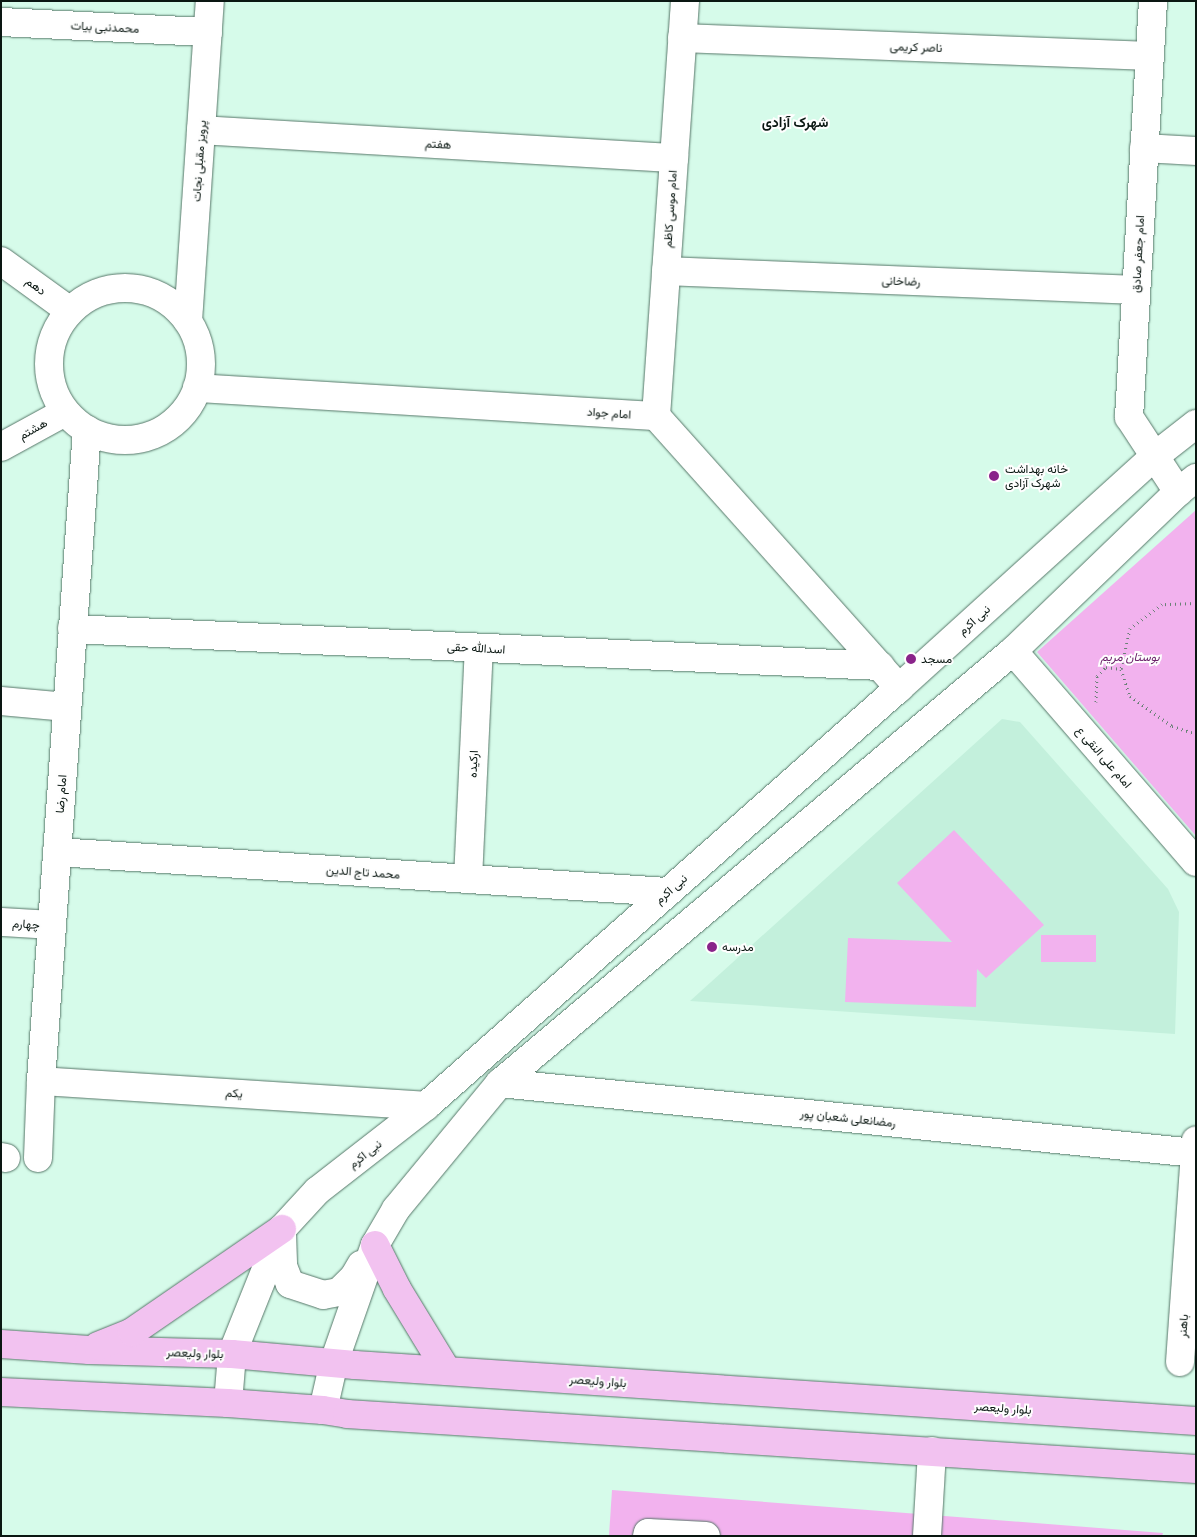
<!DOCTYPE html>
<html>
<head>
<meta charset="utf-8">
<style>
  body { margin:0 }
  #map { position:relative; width:1197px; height:1537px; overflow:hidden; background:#d6fbea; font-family:Merriweather,Vazirmatn,serif }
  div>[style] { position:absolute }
  .built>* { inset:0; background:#c3f0dc }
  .green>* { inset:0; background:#f2b2ee; transform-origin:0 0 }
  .path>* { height:3px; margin-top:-1.5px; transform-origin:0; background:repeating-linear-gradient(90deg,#698176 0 1px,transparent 0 5px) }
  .roads { filter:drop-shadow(0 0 1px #577769) drop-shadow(0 0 1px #577769) }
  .minor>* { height:28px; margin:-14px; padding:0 14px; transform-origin:14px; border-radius:14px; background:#fff }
  .minor>.ring { margin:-14px; padding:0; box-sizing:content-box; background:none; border:28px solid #fff; border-radius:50% }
  .major>* { height:28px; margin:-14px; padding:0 14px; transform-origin:14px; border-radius:14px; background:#f2c2f0 }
  .dots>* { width:14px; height:14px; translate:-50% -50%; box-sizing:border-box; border:2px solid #fefefe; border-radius:50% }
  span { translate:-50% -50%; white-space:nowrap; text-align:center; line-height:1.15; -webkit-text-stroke:4px #fefefe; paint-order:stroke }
  .street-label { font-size:12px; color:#0a1712 }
  .poi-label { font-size:12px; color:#0a1712 }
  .left { translate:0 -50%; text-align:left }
  .park-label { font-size:12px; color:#6b216a; font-style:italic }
  .neighbourhood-label { font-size:14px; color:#0a1712; font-weight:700 }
  .frame { position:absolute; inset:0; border:2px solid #0a1712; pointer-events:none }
</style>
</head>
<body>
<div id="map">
  <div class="built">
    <div style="clip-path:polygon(1002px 719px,1020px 722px,1168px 889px,1179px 912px,1175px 1034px,690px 1001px)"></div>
  </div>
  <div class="green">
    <div style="clip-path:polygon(1196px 510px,1196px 836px,1037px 652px)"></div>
    <div style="clip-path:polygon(954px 830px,1044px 925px,986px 978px,977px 969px,976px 1007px,845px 1002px,848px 938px,952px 942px,897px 883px)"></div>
    <div style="left:1096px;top:935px;width:27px;height:55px;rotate:90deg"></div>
    <div style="clip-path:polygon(612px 1490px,1163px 1533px,1162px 1536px,609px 1536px)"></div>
  </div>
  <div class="path">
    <div style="left:1196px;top:603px;width:34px;rotate:178deg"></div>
    <div style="left:1162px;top:604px;width:40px;rotate:143deg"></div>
    <div style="left:1130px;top:628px;width:42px;rotate:102.4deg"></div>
    <div style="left:1121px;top:669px;width:28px;rotate:72deg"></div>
    <div style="left:1130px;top:696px;width:52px;rotate:35.5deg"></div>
    <div style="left:1172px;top:726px;width:25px;rotate:18deg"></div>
    <div style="left:1096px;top:702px;width:26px;rotate:-88deg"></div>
    <div style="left:1097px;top:676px;width:13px;rotate:-45deg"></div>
    <div style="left:1106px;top:667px;width:15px;rotate:8deg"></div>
  </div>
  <div class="roads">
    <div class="minor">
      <div style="left:1153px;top:1px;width:417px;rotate:93.3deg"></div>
      <div style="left:1129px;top:417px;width:90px;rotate:56.8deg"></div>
      <div style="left:1px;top:22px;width:207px;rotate:2.8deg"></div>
      <div style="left:682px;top:38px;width:468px;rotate:2.2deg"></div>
      <div style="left:201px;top:130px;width:474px;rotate:3.4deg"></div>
      <div style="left:1144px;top:148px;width:52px;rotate:3.3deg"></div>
      <div style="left:1px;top:261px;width:85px;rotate:35.9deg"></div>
      <div style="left:666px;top:271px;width:470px;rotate:2.3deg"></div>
      <div class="ring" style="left:49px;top:288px;width:124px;height:124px"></div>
      <div style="left:188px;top:321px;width:321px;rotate:-86.1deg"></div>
      <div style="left:197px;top:388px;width:460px;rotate:3.5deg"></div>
      <div style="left:656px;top:416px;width:365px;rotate:48.2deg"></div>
      <div style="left:656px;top:416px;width:416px;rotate:-86deg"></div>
      <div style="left:1px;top:447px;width:73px;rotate:-28.7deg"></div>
      <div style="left:72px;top:629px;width:809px;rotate:2.62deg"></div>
      <div style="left:1013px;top:651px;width:279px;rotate:49.1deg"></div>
      <div style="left:1px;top:701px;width:66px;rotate:5.2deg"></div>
      <div style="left:57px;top:852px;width:612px;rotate:3.75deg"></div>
      <div style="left:468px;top:879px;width:231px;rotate:-87.3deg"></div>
      <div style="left:1px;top:922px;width:50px;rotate:3.4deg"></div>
      <div style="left:41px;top:1081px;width:386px;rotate:3.7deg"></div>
      <div style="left:500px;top:1083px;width:699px;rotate:5.75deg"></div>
      <div style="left:1px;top:1157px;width:5px;rotate:11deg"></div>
      <div style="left:38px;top:1158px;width:77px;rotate:-87.8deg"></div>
      <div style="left:41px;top:1081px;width:653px;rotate:-85.96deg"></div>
      <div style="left:282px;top:1234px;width:32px;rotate:88deg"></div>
      <div style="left:283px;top:1266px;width:19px;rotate:69deg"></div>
      <div style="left:290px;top:1284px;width:35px;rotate:18deg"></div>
      <div style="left:323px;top:1295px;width:16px;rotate:-11deg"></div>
      <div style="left:339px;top:1292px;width:21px;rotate:-45deg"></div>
      <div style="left:354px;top:1277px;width:14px;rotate:-60deg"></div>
      <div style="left:1180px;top:1362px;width:222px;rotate:-85.9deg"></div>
      <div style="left:228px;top:1403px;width:49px;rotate:-85.3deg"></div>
      <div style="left:232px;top:1354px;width:135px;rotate:-68.2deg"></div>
      <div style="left:282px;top:1229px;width:52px;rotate:-47.4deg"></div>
      <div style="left:317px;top:1191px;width:138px;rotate:-37.9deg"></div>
      <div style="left:426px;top:1106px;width:631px;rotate:-41.47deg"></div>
      <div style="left:899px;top:688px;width:345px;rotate:-42.2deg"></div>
      <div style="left:1155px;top:456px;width:52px;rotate:-38deg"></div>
      <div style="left:323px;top:1410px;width:49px;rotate:-77.1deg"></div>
      <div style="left:334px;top:1362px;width:124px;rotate:-70.7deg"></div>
      <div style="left:375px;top:1245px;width:42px;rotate:-59.7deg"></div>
      <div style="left:396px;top:1209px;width:163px;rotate:-50.5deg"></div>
      <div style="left:500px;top:1083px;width:671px;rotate:-40.1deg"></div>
      <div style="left:1013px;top:651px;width:229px;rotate:-43.9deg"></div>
      <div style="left:1178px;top:492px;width:23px;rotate:-38deg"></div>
      <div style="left:647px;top:1536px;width:3px;rotate:-72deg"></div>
      <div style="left:648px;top:1533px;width:58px;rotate:3deg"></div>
      <div style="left:927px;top:1536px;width:85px;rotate:-86.6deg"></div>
    </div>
    <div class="major">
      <div style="left:375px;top:1245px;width:49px;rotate:63.4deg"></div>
      <div style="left:397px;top:1289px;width:96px;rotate:58.6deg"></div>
      <div style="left:1px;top:1344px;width:88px;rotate:3.9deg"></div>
      <div style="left:89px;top:1350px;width:143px;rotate:1.6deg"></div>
      <div style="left:232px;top:1354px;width:123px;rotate:5.1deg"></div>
      <div style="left:355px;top:1365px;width:843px;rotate:3.81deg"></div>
      <div style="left:98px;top:1346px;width:37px;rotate:-22deg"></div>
      <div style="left:132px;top:1332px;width:182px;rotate:-34.5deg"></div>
      <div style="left:1px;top:1392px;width:227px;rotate:2.8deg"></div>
      <div style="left:228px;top:1403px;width:95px;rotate:4.2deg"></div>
      <div style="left:323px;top:1410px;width:24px;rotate:9deg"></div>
      <div style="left:347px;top:1414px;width:851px;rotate:3.71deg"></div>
    </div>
  </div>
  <div class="dots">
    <div style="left:994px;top:476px;background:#8a238a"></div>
    <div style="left:911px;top:659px;background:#8a238a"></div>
    <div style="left:712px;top:947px;background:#8a238a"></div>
  </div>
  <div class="street-label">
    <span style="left:105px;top:27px;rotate:3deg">محمدنبی بیات</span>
    <span style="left:916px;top:47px;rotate:2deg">ناصر کریمی</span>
    <span style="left:438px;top:144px;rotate:3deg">هفتم</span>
    <span style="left:199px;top:161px;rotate:-86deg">پرویز مقبلی نجات</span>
    <span style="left:670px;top:209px;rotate:-86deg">امام موسی کاظم</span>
    <span style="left:1138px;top:254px;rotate:-87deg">امام جعفر صادق</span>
    <span style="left:901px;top:281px;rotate:2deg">رضاخانی</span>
    <span style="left:36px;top:286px;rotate:37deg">دهم</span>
    <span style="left:609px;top:413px;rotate:4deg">امام جواد</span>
    <span style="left:33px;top:429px;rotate:-29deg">هشتم</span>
    <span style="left:974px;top:620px;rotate:-42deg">نبی اکرم</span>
    <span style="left:476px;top:648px;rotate:3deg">اسدالله حقی</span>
    <span style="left:1104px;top:757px;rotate:49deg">امام علی النقی ع</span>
    <span style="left:473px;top:764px;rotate:-87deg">ارکیده</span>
    <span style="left:61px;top:794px;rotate:-86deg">امام رضا</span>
    <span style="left:363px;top:872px;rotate:4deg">محمد تاج الدین</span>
    <span style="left:671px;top:889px;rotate:-41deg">نبی اکرم</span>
    <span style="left:26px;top:924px;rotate:4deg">چهارم</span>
    <span style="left:234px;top:1093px;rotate:4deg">یکم</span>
    <span style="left:848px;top:1118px;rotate:6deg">رمضانعلی شعبان پور</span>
    <span style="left:365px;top:1154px;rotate:-38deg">نبی اکرم</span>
    <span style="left:1183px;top:1326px;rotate:-86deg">باهنر</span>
    <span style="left:195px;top:1353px;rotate:2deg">بلوار ولیعصر</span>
    <span style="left:598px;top:1381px;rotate:4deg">بلوار ولیعصر</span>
    <span style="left:1003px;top:1408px;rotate:4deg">بلوار ولیعصر</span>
  </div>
  <div class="poi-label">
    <span class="left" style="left:1005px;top:476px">خانه بهداشت<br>شهرک آزادی</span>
    <span class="left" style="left:921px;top:659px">مسجد</span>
    <span class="left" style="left:722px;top:947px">مدرسه</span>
  </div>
  <div class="park-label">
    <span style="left:1130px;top:657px">بوستان مریم</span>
  </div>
  <div class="neighbourhood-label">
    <span style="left:795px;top:122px">شهرک آزادی</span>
  </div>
  <div class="frame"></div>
</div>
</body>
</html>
